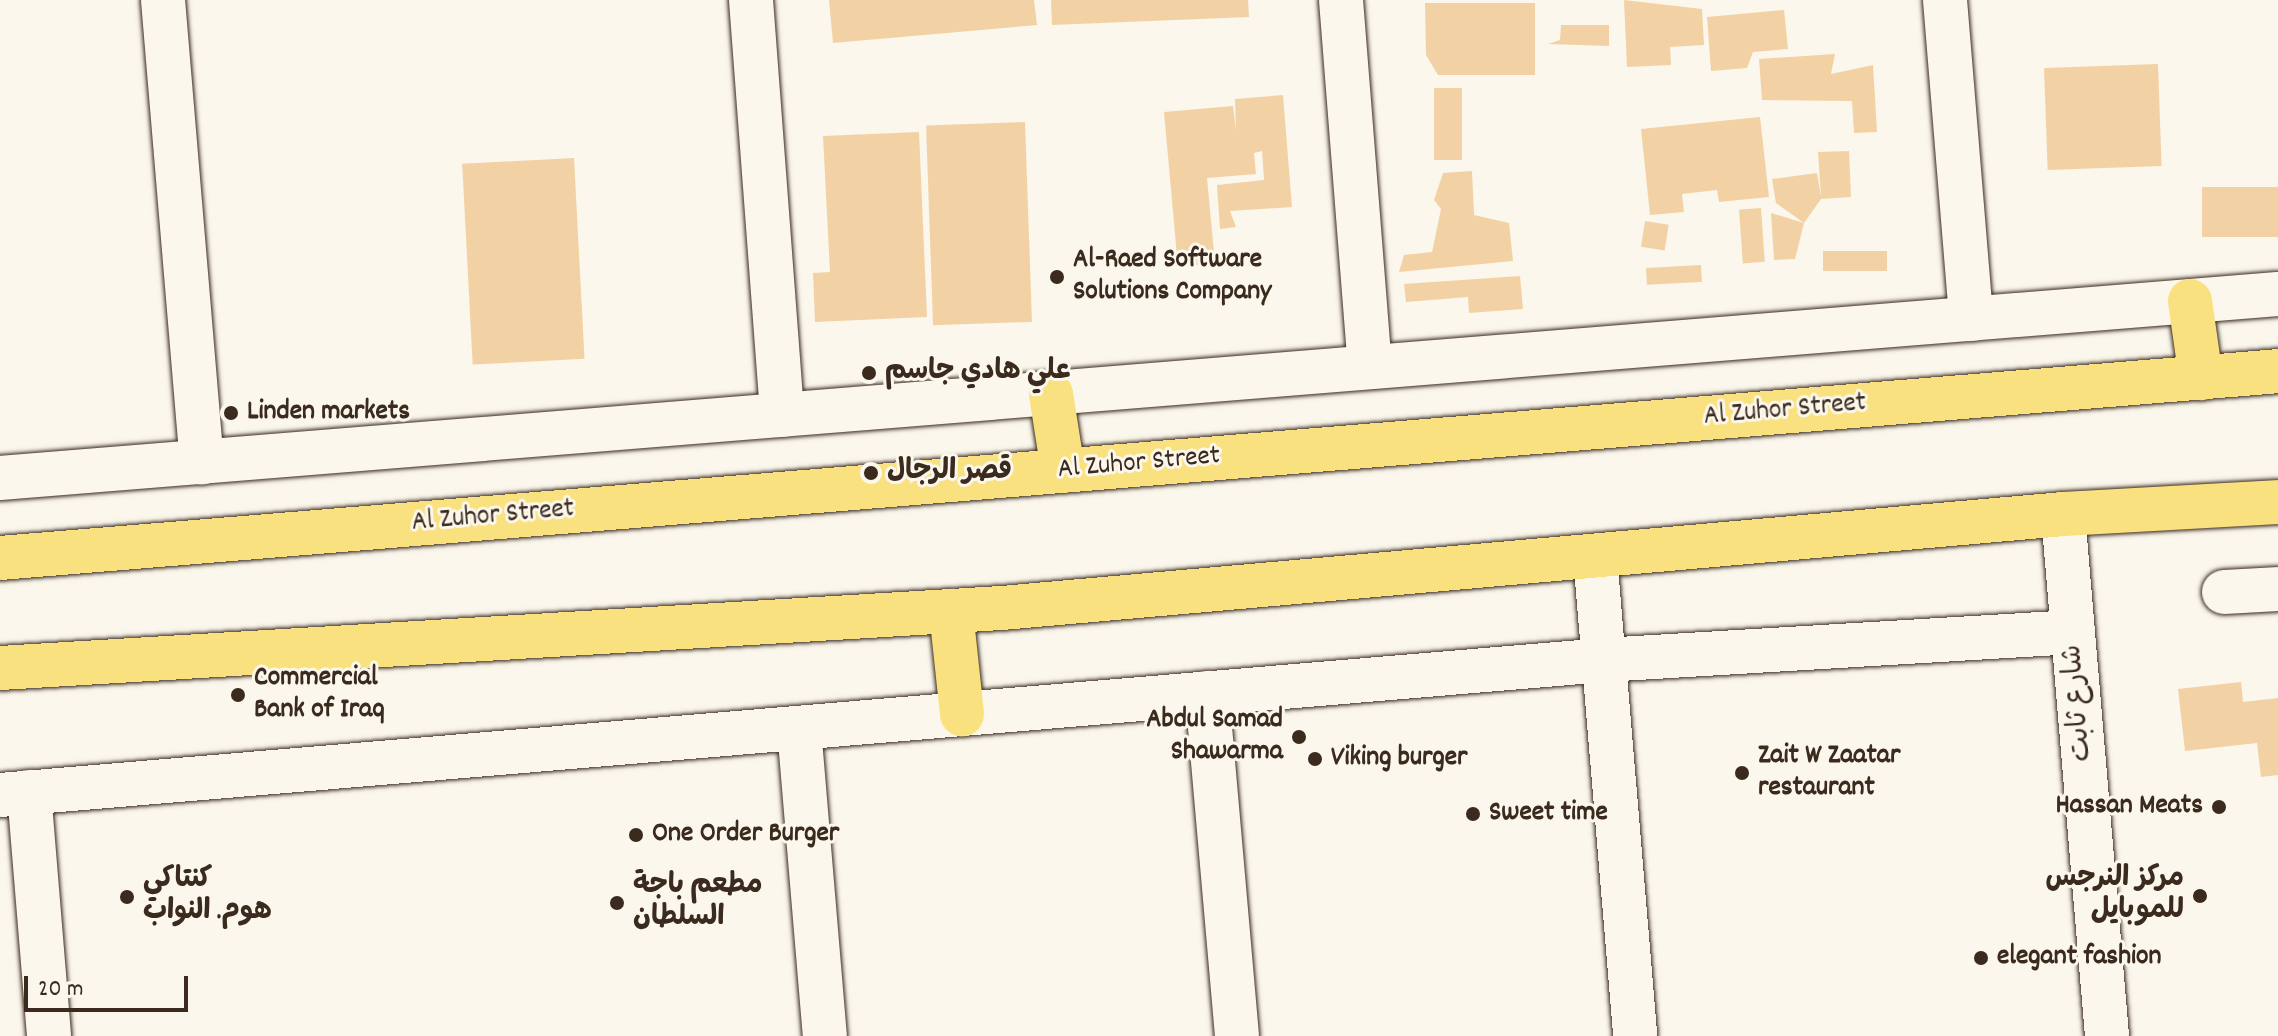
<!DOCTYPE html>
<html>
<head>
<meta charset="utf-8">
<style>
  body { margin:0 }
  #map { position:relative; width:2278px; height:1036px; overflow:hidden; background:#fbf7ec; font-family:Dekko,"Playpen Sans Arabic",sans-serif }
  div>[style] { position:absolute }
  .building>* { inset:0; background:#f2d2a4; transform-origin:0 0 }
  .roads { filter:drop-shadow(0 0 2px #3b2a1e) drop-shadow(0 0 2px #3b2a1e) }
  .minor>* { height:44px; margin:-22px; padding:0 22px; transform-origin:22px; border-radius:22px; background:#fbf7ec }
  .major>* { height:44px; margin:-22px; padding:0 22px; transform-origin:22px; border-radius:22px; background:#fae180 }
  .dots>* { width:22px; height:22px; translate:-50% -50%; box-sizing:border-box; border:4px solid #fbf7ec; border-radius:50% }
  span { translate:-50% -50%; white-space:nowrap; text-align:center; line-height:1.15; -webkit-text-stroke:6px #fbf7ec; paint-order:stroke }
  .poi-label { font-size:28px; color:#3b2a1e; font-weight:700 }
  .left { translate:0 -50%; text-align:left }
  .right { translate:-100% -50%; text-align:right }
  .street-label { font-size:28px; color:#3b2a1e }
  .scale { position:absolute; left:24px; top:976px; width:164px; height:36px; box-sizing:border-box; border:4px solid #3b2a1e; border-top:0; padding-left:10px; font-size:24px; line-height:28px; white-space:nowrap; color:#3b2a1e; -webkit-text-stroke:6px #fbf7ec; paint-order:stroke }
</style>
</head>
<body>
<div id="map">
  <div class="building">
    <div style="clip-path:polygon(829px 0,1034px 0,1037px 25px,833px 43px)"></div>
    <div style="clip-path:polygon(1051px 0,1248px 0,1249px 17px,1052px 25px)"></div>
    <div style="clip-path:polygon(1624px 0,1702px 9px,1704px 45px,1670px 47px,1671px 65px,1627px 67px)"></div>
    <div style="clip-path:polygon(1425px 3px,1535px 3px,1535px 75px,1438px 75px,1426px 55px)"></div>
    <div style="clip-path:polygon(1784px 10px,1788px 49px,1753px 52px,1747px 68px,1711px 71px,1707px 17px)"></div>
    <div style="clip-path:polygon(1561px 25px,1609px 25px,1609px 46px,1548px 44px,1560px 40px)"></div>
    <div style="clip-path:polygon(1835px 54px,1831px 74px,1873px 65px,1877px 132px,1854px 133px,1852px 101px,1762px 100px,1759px 59px)"></div>
    <div style="left:2158px;top:64px;width:102px;height:114px;rotate:88deg"></div>
    <div style="left:1434px;top:88px;width:28px;height:72px"></div>
    <div style="clip-path:polygon(1283px 95px,1292px 207px,1230px 211px,1236px 227px,1220px 229px,1217px 185px,1264px 180px,1262px 151px,1254px 153px,1256px 174px,1207px 178px,1215px 263px,1178px 267px,1164px 112px,1233px 106px,1236px 131px,1235px 99px)"></div>
    <div style="clip-path:polygon(1760px 117px,1769px 197px,1719px 202px,1717px 190px,1682px 194px,1684px 212px,1650px 215px,1641px 129px)"></div>
    <div style="left:1025px;top:122px;width:200px;height:99px;rotate:88deg"></div>
    <div style="clip-path:polygon(919px 132px,927px 317px,815px 322px,813px 273px,830px 272px,823px 136px)"></div>
    <div style="clip-path:polygon(1849px 151px,1851px 197px,1821px 199px,1804px 223px,1776px 203px,1772px 179px,1817px 173px,1821px 197px,1818px 152px)"></div>
    <div style="left:574px;top:158px;width:201px;height:112px;rotate:87deg"></div>
    <div style="clip-path:polygon(1472px 171px,1474px 215px,1509px 223px,1513px 261px,1399px 272px,1404px 255px,1432px 252px,1441px 209px,1434px 200px,1443px 173px)"></div>
    <div style="left:2278px;top:187px;width:50px;height:76px;rotate:90deg"></div>
    <div style="left:1761px;top:208px;width:54px;height:22px;rotate:86deg"></div>
    <div style="clip-path:polygon(1771px 213px,1804px 223px,1795px 259px,1774px 260px)"></div>
    <div style="left:1645px;top:221px;width:24px;height:26px;rotate:9deg"></div>
    <div style="left:1823px;top:251px;width:64px;height:20px"></div>
    <div style="left:1701px;top:265px;width:17px;height:55px;rotate:87deg"></div>
    <div style="clip-path:polygon(1520px 276px,1523px 309px,1469px 313px,1468px 297px,1406px 302px,1404px 284px)"></div>
    <div style="clip-path:polygon(2241px 682px,2243px 702px,2278px 698px,2278px 775px,2261px 777px,2257px 743px,2185px 751px,2178px 689px)"></div>
  </div>
  <div class="roads">
    <div class="minor">
      <div style="left:163px;top:0;width:464px;rotate:85.2deg"></div>
      <div style="left:751px;top:0;width:416px;rotate:85.7deg"></div>
      <div style="left:1341px;top:0;width:368px;rotate:85.5deg"></div>
      <div style="left:1945px;top:0;width:320px;rotate:85.3deg"></div>
      <div style="left:0;top:478px;width:2285px;rotate:-4.62deg"></div>
      <div style="left:2063px;top:514px;width:524px;rotate:85.18deg"></div>
      <div style="left:1595px;top:556px;width:482px;rotate:85.2deg"></div>
      <div style="left:2224px;top:592px;width:54px;rotate:-3.2deg"></div>
      <div style="left:1207px;top:693px;width:344px;rotate:85deg"></div>
      <div style="left:799px;top:728px;width:309px;rotate:85.2deg"></div>
      <div style="left:29px;top:792px;width:245px;rotate:85.3deg"></div>
      <div style="left:0;top:795px;width:1609px;rotate:-4.81deg"></div>
      <div style="left:1603px;top:660px;width:471px;rotate:-3.4deg"></div>
    </div>
    <div class="major">
      <div style="left:2190px;top:301px;width:78px;rotate:81.9deg"></div>
      <div style="left:1051px;top:394px;width:78px;rotate:81.1deg"></div>
      <div style="left:0;top:558px;width:2286px;rotate:-4.69deg"></div>
      <div style="left:951px;top:611px;width:104px;rotate:83.9deg"></div>
      <div style="left:0;top:668px;width:1004px;rotate:-3.43deg"></div>
      <div style="left:1002px;top:608px;width:1065px;rotate:-5.06deg"></div>
      <div style="left:2063px;top:514px;width:215px;rotate:-3.2deg"></div>
    </div>
  </div>
  <div class="dots">
    <div style="left:1057px;top:277px;background:#3b2a1e"></div>
    <div style="left:869px;top:373px;background:#3b2a1e"></div>
    <div style="left:231px;top:413px;background:#3b2a1e"></div>
    <div style="left:871px;top:473px;background:#3b2a1e"></div>
    <div style="left:238px;top:695px;background:#3b2a1e"></div>
    <div style="left:1299px;top:737px;background:#3b2a1e"></div>
    <div style="left:1315px;top:759px;background:#3b2a1e"></div>
    <div style="left:1742px;top:773px;background:#3b2a1e"></div>
    <div style="left:2219px;top:807px;background:#3b2a1e"></div>
    <div style="left:1473px;top:814px;background:#3b2a1e"></div>
    <div style="left:636px;top:835px;background:#3b2a1e"></div>
    <div style="left:2200px;top:896px;background:#3b2a1e"></div>
    <div style="left:127px;top:897px;background:#3b2a1e"></div>
    <div style="left:617px;top:903px;background:#3b2a1e"></div>
    <div style="left:1981px;top:958px;background:#3b2a1e"></div>
  </div>
  <div class="poi-label">
    <span class="left" style="left:1073px;top:277px">Al-Raed Software<br>Solutions Company</span>
    <span class="left" style="left:885px;top:373px">علي هادي جاسم</span>
    <span class="left" style="left:247px;top:413px">Linden markets</span>
    <span class="left" style="left:887px;top:473px">قصر الرجال</span>
    <span class="left" style="left:254px;top:695px">Commercial<br>Bank of Iraq</span>
    <span class="right" style="left:1283px;top:737px">Abdul Samad<br>Shawarma</span>
    <span class="left" style="left:1758px;top:773px">Zait W Zaatar<br>restaurant</span>
    <span class="left" style="left:1331px;top:759px">Viking burger</span>
    <span class="right" style="left:2203px;top:807px">Hassan Meats</span>
    <span class="left" style="left:1489px;top:814px">Sweet time</span>
    <span class="left" style="left:652px;top:835px">One Order Burger</span>
    <span class="right" style="left:2184px;top:896px">مركز النرجس<br>للموبايل</span>
    <span class="left" style="left:143px;top:897px">كنتاكي<br>هوم. النواب</span>
    <span class="left" style="left:633px;top:903px">مطعم باجة<br>السلطان</span>
    <span class="left" style="left:1997px;top:958px">elegant fashion</span>
  </div>
  <div class="street-label">
    <span style="left:1785px;top:411px;rotate:-5deg">Al Zuhor Street</span>
    <span style="left:1139px;top:464px;rotate:-5deg">Al Zuhor Street</span>
    <span style="left:493px;top:517px;rotate:-5deg">Al Zuhor Street</span>
    <span style="left:2079px;top:703px;rotate:-95deg">شارع ثابت</span>
  </div>
  <div class="scale">20 m</div>
</div>
</body>
</html>
